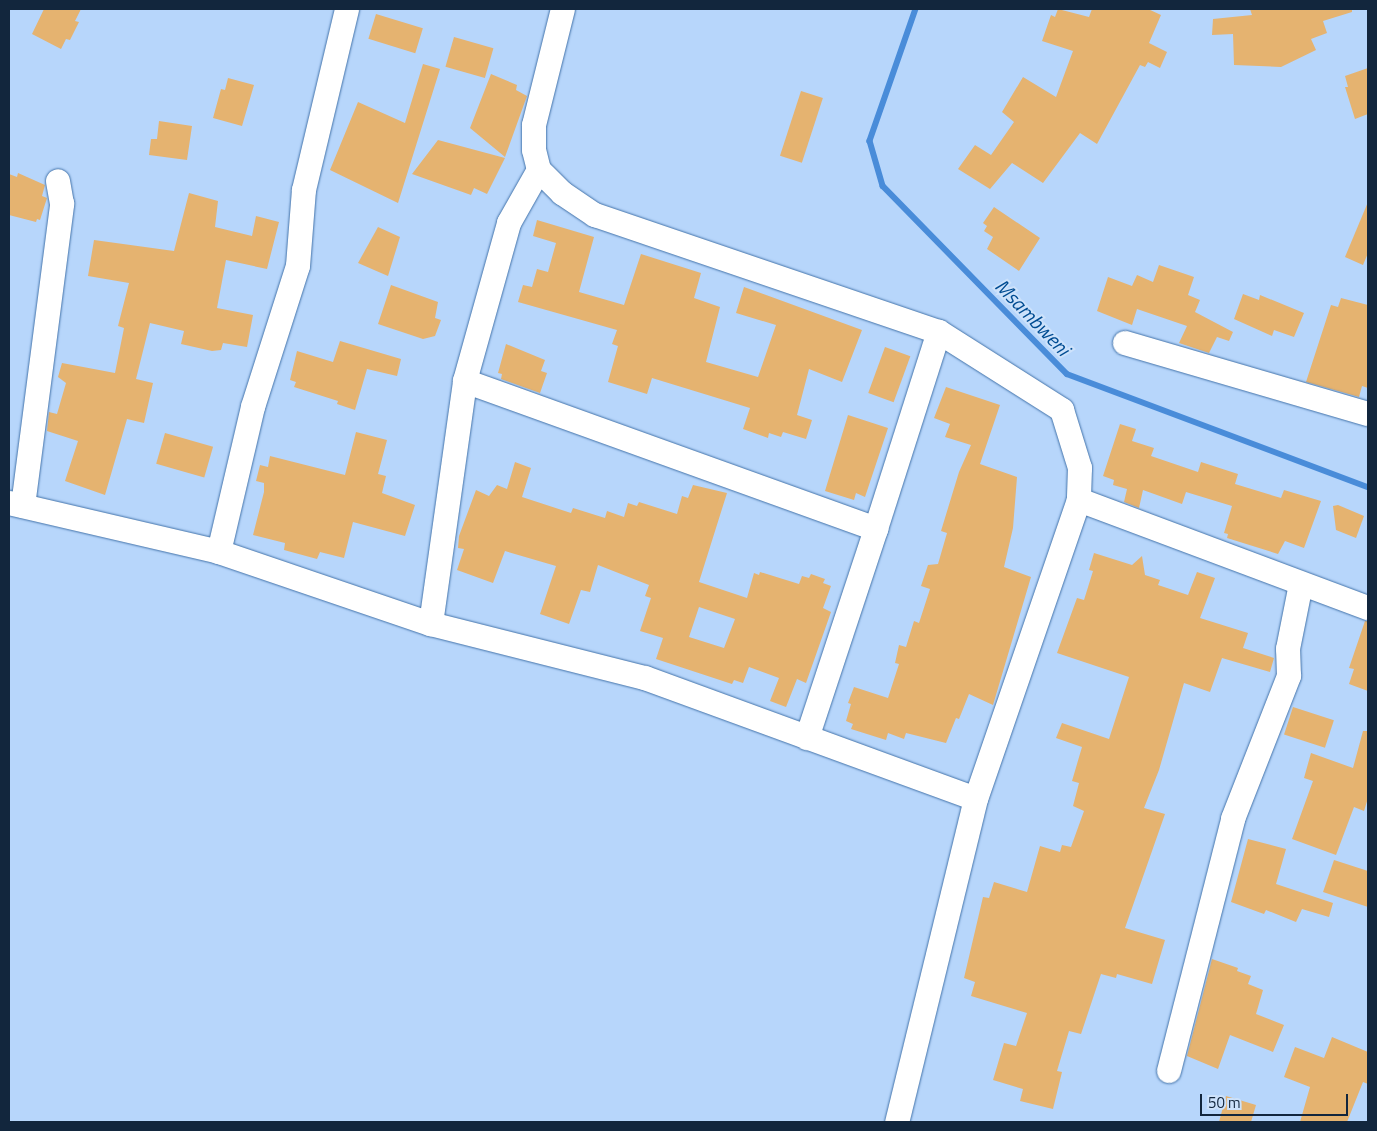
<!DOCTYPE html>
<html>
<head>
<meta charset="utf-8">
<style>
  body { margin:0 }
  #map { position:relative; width:1377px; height:1131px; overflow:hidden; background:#b7d6fb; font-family:"Titillium Web",sans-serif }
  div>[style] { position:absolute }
  .stream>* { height:5.5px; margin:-2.75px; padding:0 2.75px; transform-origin:2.75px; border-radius:2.75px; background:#498cd9 }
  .building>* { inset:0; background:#e5b370; transform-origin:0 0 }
  .roads { filter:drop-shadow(0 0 1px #4373aa) drop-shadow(0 0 1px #4373aa) }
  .minor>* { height:24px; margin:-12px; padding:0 12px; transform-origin:12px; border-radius:12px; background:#fff }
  span { translate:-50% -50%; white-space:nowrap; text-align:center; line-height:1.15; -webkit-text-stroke:4px #cde2fb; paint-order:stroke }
  .water-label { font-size:20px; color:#004c92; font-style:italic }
  .frame { position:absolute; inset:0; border:10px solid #12263d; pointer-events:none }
  .scale { position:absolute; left:1200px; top:1094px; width:148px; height:22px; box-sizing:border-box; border:2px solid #12263d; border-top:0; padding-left:6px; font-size:15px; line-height:18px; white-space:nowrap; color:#12263d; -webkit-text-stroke:4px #cde2fb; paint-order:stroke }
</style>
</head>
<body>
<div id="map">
  <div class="stream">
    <div style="left:916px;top:9px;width:140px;rotate:109.2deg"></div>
    <div style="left:870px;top:141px;width:47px;rotate:73.9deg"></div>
    <div style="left:883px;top:186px;width:263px;rotate:45.6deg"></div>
    <div style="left:1067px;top:374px;width:322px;rotate:20.6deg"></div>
  </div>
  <div class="building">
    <div style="clip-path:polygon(44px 9px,81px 9px,75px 21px,79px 22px,70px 40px,66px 39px,61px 49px,32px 34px)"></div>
    <div style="clip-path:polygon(1058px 9px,1089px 17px,1092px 9px,1148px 9px,1161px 15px,1149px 43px,1167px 52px,1160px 68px,1148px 62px,1145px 67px,1140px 65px,1097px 144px,1080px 133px,1043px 183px,1012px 163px,990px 189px,958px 169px,975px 145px,991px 155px,1014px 122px,1002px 112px,1023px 77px,1056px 97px,1073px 51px,1042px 41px,1051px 15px,1055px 17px)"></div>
    <div style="clip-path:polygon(1250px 9px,1352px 9px,1352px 12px,1323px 21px,1327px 33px,1311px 39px,1316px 50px,1281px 67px,1234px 65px,1233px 34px,1212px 35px,1213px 19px,1252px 15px)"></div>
    <div style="left:376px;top:14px;width:49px;height:26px;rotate:17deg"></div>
    <div style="left:454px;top:37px;width:41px;height:31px;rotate:16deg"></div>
    <div style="clip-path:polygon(423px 64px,440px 69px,398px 203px,330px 170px,358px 102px,405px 123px)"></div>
    <div style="clip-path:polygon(1368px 68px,1368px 114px,1355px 119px,1345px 87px,1348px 87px,1345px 76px)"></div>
    <div style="clip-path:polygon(491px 74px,517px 85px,516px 90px,527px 96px,505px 157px,470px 128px)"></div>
    <div style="clip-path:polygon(228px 78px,254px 85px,242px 126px,213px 118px,221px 89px,225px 90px)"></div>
    <div style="left:801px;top:91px;width:23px;height:68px;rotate:18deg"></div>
    <div style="clip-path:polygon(159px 121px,192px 126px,187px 160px,149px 155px,151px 139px,157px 139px)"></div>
    <div style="clip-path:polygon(438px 140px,505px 158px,487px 194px,474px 188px,471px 195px,412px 174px)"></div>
    <div style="clip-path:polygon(18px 173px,45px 185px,42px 196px,47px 198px,40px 220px,37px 219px,36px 222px,9px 215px,9px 174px,17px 177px)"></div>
    <div style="clip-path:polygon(189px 193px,218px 201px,215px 227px,252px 236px,256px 216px,279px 222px,267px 269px,226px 260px,217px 308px,253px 315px,247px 347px,223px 343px,221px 350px,212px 351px,181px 344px,184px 331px,150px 323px,136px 379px,153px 383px,144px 423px,127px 419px,105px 495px,65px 481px,78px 441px,47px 431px,49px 412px,57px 414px,66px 383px,58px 377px,62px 363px,115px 373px,124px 328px,118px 326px,129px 283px,88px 276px,94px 240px,174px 251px)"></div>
    <div style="clip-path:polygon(1368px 202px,1368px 253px,1363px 265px,1345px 257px)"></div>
    <div style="clip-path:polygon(994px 207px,1040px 238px,1019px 271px,987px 249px,993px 237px,984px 231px,987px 226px,983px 223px)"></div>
    <div style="clip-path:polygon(537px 220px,594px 237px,579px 292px,624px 305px,641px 254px,701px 273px,694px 298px,720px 307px,706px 362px,758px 377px,776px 325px,736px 313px,744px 287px,862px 330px,842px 382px,809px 369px,797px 415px,812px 420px,806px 439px,783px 432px,781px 437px,769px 433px,768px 438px,743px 429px,750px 408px,652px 378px,647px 394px,608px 382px,618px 346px,612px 344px,617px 330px,518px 302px,523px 285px,532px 287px,537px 269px,548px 272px,556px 243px,533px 236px)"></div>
    <div style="clip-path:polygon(378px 227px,400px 237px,388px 276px,358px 263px)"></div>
    <div style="clip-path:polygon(1159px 265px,1194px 277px,1188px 295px,1200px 300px,1195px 312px,1233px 332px,1229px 341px,1217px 337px,1209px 353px,1179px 343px,1187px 326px,1137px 309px,1132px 325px,1097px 311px,1108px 277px,1132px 286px,1137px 275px,1153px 282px)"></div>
    <div style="clip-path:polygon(391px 285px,438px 302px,435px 318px,441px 320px,435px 336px,423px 339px,378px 324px)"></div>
    <div style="clip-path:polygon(1243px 294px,1259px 300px,1260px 295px,1304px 313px,1294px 337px,1274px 330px,1272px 336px,1234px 319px)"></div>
    <div style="clip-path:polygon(1341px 298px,1368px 305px,1368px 388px,1362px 386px,1359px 397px,1306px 382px,1331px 305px,1338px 307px)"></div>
    <div style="clip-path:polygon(340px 341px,401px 359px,397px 376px,367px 369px,355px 410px,337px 404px,338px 401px,294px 387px,296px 382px,290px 380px,297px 351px,333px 362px)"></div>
    <div style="clip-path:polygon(506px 344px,545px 360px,541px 371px,547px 373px,540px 393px,501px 379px,502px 374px,498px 373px)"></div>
    <div style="left:885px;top:347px;width:27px;height:49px;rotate:20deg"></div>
    <div style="clip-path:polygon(946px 387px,1000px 405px,980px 464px,1017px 477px,1013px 528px,1004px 567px,1031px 577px,993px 705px,969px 694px,959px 719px,956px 718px,946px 743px,906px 733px,904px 739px,888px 733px,886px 740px,851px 729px,853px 724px,846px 721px,851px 704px,848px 703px,854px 687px,888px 698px,899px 664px,895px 663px,899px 645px,906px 647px,914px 621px,919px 623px,930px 589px,921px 586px,928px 565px,938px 564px,947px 533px,941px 531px,959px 472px,971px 445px,945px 437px,950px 424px,934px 418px)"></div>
    <div style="clip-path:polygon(848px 415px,888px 428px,865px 497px,856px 493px,854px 500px,825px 491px)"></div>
    <div style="clip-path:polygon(1120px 424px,1136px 429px,1132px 441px,1154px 448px,1151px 456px,1198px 472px,1201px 462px,1238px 474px,1235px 484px,1281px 498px,1284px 490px,1321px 501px,1304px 548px,1285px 541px,1278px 554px,1227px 538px,1228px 534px,1224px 533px,1232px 506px,1186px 492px,1182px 504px,1143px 490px,1139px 508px,1124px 502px,1127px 489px,1113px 485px,1114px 480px,1103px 476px)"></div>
    <div style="clip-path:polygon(356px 432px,387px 440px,378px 474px,386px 476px,382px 493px,415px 505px,405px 536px,353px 522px,344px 558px,320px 552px,317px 559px,284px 550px,285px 543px,253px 535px,264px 492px,264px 483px,256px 481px,260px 465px,268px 467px,270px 456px,345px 475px)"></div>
    <div style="left:165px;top:433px;width:50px;height:32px;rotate:16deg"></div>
    <div style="clip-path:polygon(evenodd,515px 462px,531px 468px,522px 497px,571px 513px,573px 508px,605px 518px,607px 511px,624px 517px,628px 503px,637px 506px,639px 502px,677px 514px,682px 496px,688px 498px,693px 485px,727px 493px,699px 582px,747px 598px,754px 573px,759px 575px,760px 572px,799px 584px,802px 576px,809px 578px,811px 574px,825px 579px,823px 583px,831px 586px,823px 608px,831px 612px,806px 683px,797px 679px,786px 707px,770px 701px,779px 678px,749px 667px,743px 683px,734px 680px,732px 684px,656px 659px,663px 638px,640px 631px,651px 598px,645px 596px,649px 585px,598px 565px,590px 592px,581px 590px,569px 624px,540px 614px,556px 566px,505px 551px,493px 583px,457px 570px,464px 549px,458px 548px,459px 536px,476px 490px,489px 496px,497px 485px,507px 489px,515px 462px,699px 607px,735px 619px,724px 648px,689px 637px,699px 607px)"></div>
    <div style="clip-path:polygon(1338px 505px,1364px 516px,1356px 538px,1336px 530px,1333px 506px)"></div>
    <div style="clip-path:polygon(1094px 553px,1132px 565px,1142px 556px,1145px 575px,1160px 580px,1158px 585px,1188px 595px,1197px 572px,1215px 578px,1200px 618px,1248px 633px,1243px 648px,1274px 658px,1270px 672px,1222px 658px,1210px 692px,1184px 683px,1159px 770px,1144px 808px,1165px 814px,1125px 928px,1165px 940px,1152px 984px,1117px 974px,1116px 978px,1101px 974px,1081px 1034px,1069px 1031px,1057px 1071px,1062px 1072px,1053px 1109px,1020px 1101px,1023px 1089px,993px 1080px,1004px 1043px,1016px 1046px,1027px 1013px,971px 996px,975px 982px,964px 978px,983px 897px,989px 898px,994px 882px,1027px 892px,1040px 846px,1060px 852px,1062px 845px,1071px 847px,1084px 811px,1073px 806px,1079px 783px,1072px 781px,1082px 747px,1056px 738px,1062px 723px,1109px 739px,1129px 677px,1057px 653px,1077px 598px,1084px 600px,1093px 571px,1089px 570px)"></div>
    <div style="clip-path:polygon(1365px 621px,1368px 621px,1368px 691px,1349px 684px,1354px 669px,1349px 668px)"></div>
    <div style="left:1293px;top:707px;width:43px;height:29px;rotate:18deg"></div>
    <div style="clip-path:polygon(1363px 731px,1368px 731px,1368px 798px,1364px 811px,1354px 807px,1336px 855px,1292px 839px,1313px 781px,1304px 778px,1311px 753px,1353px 768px)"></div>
    <div style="clip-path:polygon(1248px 839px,1286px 849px,1276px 884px,1333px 903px,1329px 917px,1302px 909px,1296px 922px,1266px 910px,1264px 914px,1231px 902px)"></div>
    <div style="clip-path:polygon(1334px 860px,1368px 871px,1368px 907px,1323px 892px)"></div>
    <div style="clip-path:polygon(1212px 959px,1238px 968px,1237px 971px,1251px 976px,1248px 984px,1263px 990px,1256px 1014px,1284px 1025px,1273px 1052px,1230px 1035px,1218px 1069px,1187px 1056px)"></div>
    <div style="clip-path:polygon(1332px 1037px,1368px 1052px,1368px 1084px,1363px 1082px,1347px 1122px,1300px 1122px,1310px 1087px,1284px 1077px,1295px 1047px,1324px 1058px)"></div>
    <div style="clip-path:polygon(1226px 1096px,1256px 1105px,1251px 1122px,1219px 1122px)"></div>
  </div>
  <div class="roads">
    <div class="minor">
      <div style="left:563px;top:9px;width:120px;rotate:104deg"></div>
      <div style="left:534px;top:125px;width:25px;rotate:90deg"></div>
      <div style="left:534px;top:150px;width:21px;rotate:76deg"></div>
      <div style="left:539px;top:170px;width:33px;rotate:45deg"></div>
      <div style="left:562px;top:193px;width:40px;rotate:34deg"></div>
      <div style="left:595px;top:215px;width:363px;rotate:18.8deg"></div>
      <div style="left:939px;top:332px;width:146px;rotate:32.4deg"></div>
      <div style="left:1062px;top:410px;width:61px;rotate:72.8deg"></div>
      <div style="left:1080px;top:468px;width:32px;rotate:92deg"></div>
      <div style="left:1079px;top:500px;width:316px;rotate:109deg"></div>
      <div style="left:976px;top:799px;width:333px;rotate:103.7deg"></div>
      <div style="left:1125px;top:343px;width:253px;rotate:16.3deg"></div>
      <div style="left:465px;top:381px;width:437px;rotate:19.8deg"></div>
      <div style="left:876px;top:529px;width:207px;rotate:-72.3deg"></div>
      <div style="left:1079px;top:500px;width:309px;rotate:20.5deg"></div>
      <div style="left:9px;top:503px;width:216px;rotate:13.1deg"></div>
      <div style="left:219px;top:552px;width:224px;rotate:18.8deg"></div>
      <div style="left:431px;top:624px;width:221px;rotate:14.2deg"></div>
      <div style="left:645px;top:678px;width:352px;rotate:20.1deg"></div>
      <div style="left:23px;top:506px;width:305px;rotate:-82.6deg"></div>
      <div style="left:62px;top:204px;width:23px;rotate:-100deg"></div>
      <div style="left:219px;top:552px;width:149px;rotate:-76.8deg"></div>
      <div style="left:253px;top:407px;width:148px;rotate:-72.3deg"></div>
      <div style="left:298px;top:266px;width:76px;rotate:-85.5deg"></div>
      <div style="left:304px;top:190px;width:186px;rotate:-76.6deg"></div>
      <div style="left:431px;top:624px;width:245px;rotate:-82deg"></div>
      <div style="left:465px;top:381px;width:164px;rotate:-74.4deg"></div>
      <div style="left:509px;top:223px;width:61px;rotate:-60.5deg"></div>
      <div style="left:807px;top:738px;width:220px;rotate:-71.7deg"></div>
      <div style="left:1169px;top:1071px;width:260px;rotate:-75.7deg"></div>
      <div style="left:1233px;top:819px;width:154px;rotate:-68.6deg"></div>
      <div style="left:1289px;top:676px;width:27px;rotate:-92deg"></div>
      <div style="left:1288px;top:649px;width:66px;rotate:-78.7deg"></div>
    </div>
  </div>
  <div class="water-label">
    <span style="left:1033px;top:317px;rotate:46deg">Msambweni</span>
  </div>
  <div class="frame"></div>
  <div class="scale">50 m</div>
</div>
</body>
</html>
